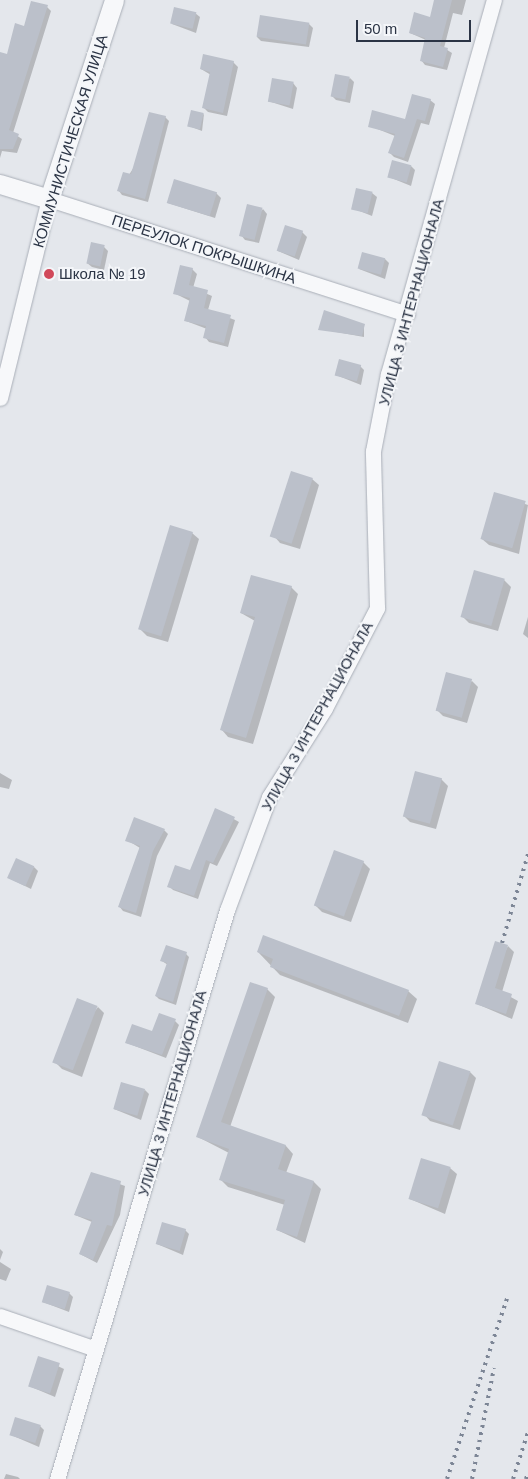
<!DOCTYPE html>
<html>
<head>
<meta charset="utf-8">
<style>
  body { margin:0 }
  #map { position:relative; width:528px; height:1479px; overflow:hidden; background:#e4e7ec; font-family:Arial,sans-serif }
  div>[style] { position:absolute }
  .shadow>* { inset:0; background:#0003 }
  .building>* { inset:0; background:#bbc0ca; transform-origin:0 0 }
  .roads { filter:drop-shadow(0 0 1px #a9aeb7) drop-shadow(0 0 1px #a9aeb7) }
  .minor>* { height:15px; margin:-7.5px; padding:0 7.5px; transform-origin:7.5px; border-radius:7.5px; background:#f7f8fa }
  .tertiary>* { height:19px; margin:-9.5px; padding:0 9.5px; transform-origin:9.5px; border-radius:9.5px; background:#f7f8fa }
  .rail>* { height:4px; margin-top:-2px; transform-origin:0; background:repeating-linear-gradient(90deg,#7d8696 0 2.5px,transparent 0 7.5px) }
  .dots>* { width:14px; height:14px; translate:-50% -50%; box-sizing:border-box; border:2px solid #f4f6f9; border-radius:50% }
  span { translate:-50% -50%; white-space:nowrap; text-align:center; line-height:1.15; -webkit-text-stroke:4px #f4f6f9; paint-order:stroke }
  .street-label { font-size:15px; color:#2b3445 }
  .poi-label { font-size:15px; color:#2b3445 }
  .left { translate:0 -50%; text-align:left }
  .scale { position:absolute; left:356px; top:20px; width:115px; height:22px; box-sizing:border-box; border:2px solid #2b3445; border-top:0; padding-left:6px; font-size:15px; line-height:18px; white-space:nowrap; color:#2b3445; -webkit-text-stroke:4px #f4f6f9; paint-order:stroke }
</style>
</head>
<body>
<div id="map">
  <div class="shadow">
    <div style="clip-path:polygon(435px 0,466px 0,462px 15px,453px 13px,444px 48px,452px 53px,447px 70px,425px 65px,421px 60px,426px 40px,410px 33px,431px 18px)"></div>
    <div style="clip-path:polygon(47px 7px,51px 11px,13px 133px,22px 139px,17px 153px,2px 151px,0 158px,0 53px,8px 55px,25px 27px)"></div>
    <div style="clip-path:polygon(195px 13px,200px 17px,196px 33px,172px 24px)"></div>
    <div style="clip-path:polygon(261px 16px,309px 24px,313px 28px,309px 47px,261px 41px,257px 37px)"></div>
    <div style="clip-path:polygon(233px 62px,238px 67px,227px 116px,208px 112px,204px 108px,211px 75px,201px 69px)"></div>
    <div style="clip-path:polygon(350px 78px,354px 82px,350px 103px,336px 100px,332px 96px)"></div>
    <div style="clip-path:polygon(293px 83px,297px 88px,293px 109px,268px 101px)"></div>
    <div style="clip-path:polygon(430px 100px,435px 104px,429px 125px,421px 123px,408px 162px,394px 157px,390px 153px,395px 136px,370px 126px,406px 120px)"></div>
    <div style="clip-path:polygon(204px 114px,202px 131px,189px 126px)"></div>
    <div style="clip-path:polygon(165px 117px,169px 121px,148px 202px,122px 195px,119px 191px)"></div>
    <div style="clip-path:polygon(411px 166px,415px 170px,411px 186px,389px 177px)"></div>
    <div style="clip-path:polygon(216px 193px,221px 198px,215px 218px,168px 203px)"></div>
    <div style="clip-path:polygon(372px 193px,377px 197px,372px 216px,352px 208px)"></div>
    <div style="clip-path:polygon(263px 209px,267px 214px,259px 243px,245px 240px,241px 235px)"></div>
    <div style="clip-path:polygon(302px 232px,307px 237px,299px 260px,278px 251px)"></div>
    <div style="clip-path:polygon(104px 247px,108px 251px,104px 270px,92px 267px,87px 263px)"></div>
    <div style="clip-path:polygon(385px 259px,389px 263px,385px 279px,359px 269px)"></div>
    <div style="clip-path:polygon(192px 269px,197px 274px,193px 288px,212px 296px,208px 310px,235px 320px,228px 347px,209px 342px,205px 337px,207px 329px,186px 321px,190px 301px,174px 293px)"></div>
    <div style="clip-path:polygon(364px 325px,364px 337px,320px 329px)"></div>
    <div style="clip-path:polygon(360px 366px,364px 370px,361px 385px,336px 375px)"></div>
    <div style="clip-path:polygon(312px 479px,319px 485px,300px 549px,280px 543px,274px 536px)"></div>
    <div style="clip-path:polygon(495px 494px,528px 505px,519px 554px,489px 545px,482px 539px)"></div>
    <div style="clip-path:polygon(192px 533px,199px 539px,168px 642px,147px 636px,141px 630px)"></div>
    <div style="clip-path:polygon(504px 580px,511px 587px,498px 631px,469px 623px,462px 616px)"></div>
    <div style="clip-path:polygon(291px 587px,298px 594px,253px 744px,228px 737px,222px 730px,255px 621px,241px 613px)"></div>
    <div style="clip-path:polygon(528px 617px,528px 638px,523px 634px)"></div>
    <div style="clip-path:polygon(472px 681px,478px 687px,467px 723px,443px 716px,436px 709px)"></div>
    <div style="clip-path:polygon(0 773px,12px 780px,9px 789px,0 787px)"></div>
    <div style="clip-path:polygon(441px 779px,448px 786px,436px 829px,410px 822px,404px 816px)"></div>
    <div style="clip-path:polygon(216px 809px,239px 822px,217px 866px,210px 863px,198px 899px,173px 890px,169px 886px,191px 872px)"></div>
    <div style="clip-path:polygon(164px 830px,168px 834px,157px 856px,141px 917px,123px 911px,119px 906px,140px 848px,127px 840px)"></div>
    <div style="clip-path:polygon(363px 862px,370px 869px,351px 922px,322px 912px,315px 905px)"></div>
    <div style="clip-path:polygon(34px 867px,38px 871px,31px 889px,9px 878px)"></div>
    <div style="clip-path:polygon(508px 946px,514px 952px,502px 992px,518px 1001px,512px 1019px,477px 1004px)"></div>
    <div style="clip-path:polygon(258px 952px,408px 991px,417px 999px,408px 1023px,280px 975px)"></div>
    <div style="clip-path:polygon(186px 954px,189px 957px,176px 1005px,159px 999px,156px 996px,168px 965px,162px 961px)"></div>
    <div style="clip-path:polygon(267px 989px,275px 997px,230px 1127px,286px 1146px,293px 1154px,286px 1173px,314px 1182px,321px 1189px,305px 1243px,277px 1230px,285px 1205px,228px 1187px,220px 1179px,229px 1153px,198px 1137px)"></div>
    <div style="clip-path:polygon(98px 1007px,104px 1013px,82px 1077px,62px 1069px,56px 1063px)"></div>
    <div style="clip-path:polygon(175px 1021px,179px 1025px,166px 1058px,127px 1043px)"></div>
    <div style="clip-path:polygon(470px 1072px,476px 1078px,460px 1130px,430px 1121px,424px 1114px)"></div>
    <div style="clip-path:polygon(145px 1090px,149px 1094px,141px 1120px,114px 1109px)"></div>
    <div style="clip-path:polygon(450px 1168px,457px 1174px,445px 1214px,410px 1199px)"></div>
    <div style="clip-path:polygon(92px 1174px,125px 1186px,120px 1215px,97px 1263px,80px 1254px,92px 1222px,75px 1215px)"></div>
    <div style="clip-path:polygon(185px 1230px,189px 1234px,183px 1255px,157px 1244px)"></div>
    <div style="clip-path:polygon(0 1249px,3px 1252px,0 1260px)"></div>
    <div style="clip-path:polygon(0 1262px,11px 1269px,6px 1281px,0 1279px)"></div>
    <div style="clip-path:polygon(69px 1293px,73px 1297px,69px 1312px,43px 1302px)"></div>
    <div style="clip-path:polygon(39px 1357px,64px 1369px,55px 1397px,29px 1386px)"></div>
    <div style="clip-path:polygon(40px 1426px,44px 1430px,39px 1447px,11px 1435px)"></div>
    <div style="clip-path:polygon(6px 1474px,18px 1477px,20px 1479px,4px 1479px)"></div>
  </div>
  <div class="building">
    <div style="clip-path:polygon(434px 0,452px 0,440px 46px,448px 48px,443px 67px,420px 61px,425px 38px,409px 33px,414px 12px,430px 17px)"></div>
    <div style="clip-path:polygon(31px 1px,48px 5px,9px 130px,19px 134px,13px 149px,0 149px,0 52px,7px 54px,15px 23px,24px 26px)"></div>
    <div style="left:174px;top:7px;width:23px;height:17px;rotate:13deg"></div>
    <div style="left:260px;top:15px;width:50px;height:22px;rotate:9deg"></div>
    <div style="clip-path:polygon(203px 54px,234px 61px,223px 113px,202px 108px,210px 72px,200px 69px)"></div>
    <div style="left:335px;top:74px;width:15px;height:23px;rotate:11deg"></div>
    <div style="left:272px;top:78px;width:22px;height:24px;rotate:10deg"></div>
    <div style="clip-path:polygon(412px 94px,431px 99px,425px 121px,417px 119px,404px 158px,388px 153px,395px 134px,368px 127px,372px 110px,405px 119px)"></div>
    <div style="left:191px;top:110px;width:13px;height:17px;rotate:13deg"></div>
    <div style="clip-path:polygon(149px 112px,166px 116px,145px 199px,117px 191px,123px 172px,131px 174px)"></div>
    <div style="left:392px;top:160px;width:20px;height:18px;rotate:15deg"></div>
    <div style="left:174px;top:179px;width:45px;height:25px;rotate:17deg"></div>
    <div style="left:356px;top:188px;width:17px;height:22px;rotate:13deg"></div>
    <div style="left:247px;top:204px;width:16px;height:33px;rotate:14deg"></div>
    <div style="left:285px;top:225px;width:19px;height:27px;rotate:18deg"></div>
    <div style="left:91px;top:242px;width:14px;height:22px;rotate:12deg"></div>
    <div style="left:362px;top:252px;width:24px;height:17px;rotate:15deg"></div>
    <div style="clip-path:polygon(180px 265px,193px 268px,189px 285px,208px 290px,204px 308px,231px 315px,224px 343px,203px 338px,206px 326px,184px 321px,190px 298px,173px 294px)"></div>
    <div style="clip-path:polygon(324px 310px,365px 324px,362px 336px,318px 330px)"></div>
    <div style="left:339px;top:359px;width:23px;height:17px;rotate:15deg"></div>
    <div style="left:291px;top:471px;width:23px;height:69px;rotate:18deg"></div>
    <div style="left:494px;top:492px;width:33px;height:49px;rotate:16deg"></div>
    <div style="left:170px;top:525px;width:24px;height:109px;rotate:17deg"></div>
    <div style="left:474px;top:570px;width:32px;height:49px;rotate:16deg"></div>
    <div style="clip-path:polygon(251px 575px,292px 586px,246px 738px,220px 730px,255px 617px,240px 613px)"></div>
    <div style="left:446px;top:672px;width:27px;height:40px;rotate:15deg"></div>
    <div style="left:415px;top:771px;width:28px;height:47px;rotate:15deg"></div>
    <div style="clip-path:polygon(215px 808px,235px 817px,213px 863px,206px 860px,194px 896px,167px 887px,175px 865px,190px 870px)"></div>
    <div style="clip-path:polygon(134px 817px,165px 829px,153px 851px,136px 913px,118px 907px,140px 846px,125px 841px)"></div>
    <div style="left:334px;top:850px;width:32px;height:59px;rotate:20deg"></div>
    <div style="left:16px;top:858px;width:20px;height:22px;rotate:24deg"></div>
    <div style="clip-path:polygon(263px 935px,409px 990px,399px 1016px,270px 967px,273px 959px,257px 952px)"></div>
    <div style="clip-path:polygon(495px 941px,508px 945px,495px 988px,512px 994px,506px 1014px,475px 1004px)"></div>
    <div style="clip-path:polygon(166px 945px,187px 952px,173px 1002px,155px 996px,167px 963px,160px 961px)"></div>
    <div style="clip-path:polygon(250px 982px,268px 988px,221px 1122px,286px 1145px,278px 1169px,314px 1181px,297px 1237px,276px 1230px,285px 1200px,219px 1180px,229px 1149px,196px 1137px)"></div>
    <div style="left:77px;top:998px;width:22px;height:69px;rotate:21deg"></div>
    <div style="clip-path:polygon(159px 1013px,176px 1019px,162px 1055px,125px 1043px,132px 1024px,152px 1031px)"></div>
    <div style="left:439px;top:1061px;width:33px;height:57px;rotate:18deg"></div>
    <div style="left:121px;top:1082px;width:25px;height:28px;rotate:16deg"></div>
    <div style="left:421px;top:1158px;width:31px;height:43px;rotate:17deg"></div>
    <div style="clip-path:polygon(91px 1172px,121px 1181px,112px 1226px,107px 1225px,93px 1260px,79px 1254px,92px 1220px,74px 1215px)"></div>
    <div style="left:162px;top:1222px;width:25px;height:23px;rotate:16deg"></div>
    <div style="left:47px;top:1285px;width:24px;height:18px;rotate:17deg"></div>
    <div style="left:38px;top:1356px;width:23px;height:32px;rotate:18deg"></div>
    <div style="left:15px;top:1417px;width:27px;height:19px;rotate:17deg"></div>
  </div>
  <div class="roads">
    <div class="minor">
      <div style="left:0;top:398px;width:205px;rotate:-76.2deg"></div>
      <div style="left:49px;top:199px;width:376px;rotate:17.8deg"></div>
      <div style="left:0;top:1316px;width:98px;rotate:19deg"></div>
      <div style="left:57px;top:1479px;width:594px;rotate:-73.37deg"></div>
      <div style="left:227px;top:910px;width:121px;rotate:-69.6deg"></div>
      <div style="left:269px;top:797px;width:105px;rotate:-57.8deg"></div>
      <div style="left:325px;top:708px;width:113px;rotate:-62.5deg"></div>
      <div style="left:377px;top:608px;width:157px;rotate:-91.5deg"></div>
      <div style="left:373px;top:451px;width:78px;rotate:-79deg"></div>
      <div style="left:388px;top:374px;width:389px;rotate:-74.2deg"></div>
    </div>
    <div class="tertiary">
      <div style="left:0;top:184px;width:51px;rotate:17deg"></div>
      <div style="left:49px;top:199px;width:209px;rotate:-71.9deg"></div>
    </div>
  </div>
  <div class="rail">
    <div style="left:502px;top:943px;width:93px;rotate:-73.7deg"></div>
    <div style="left:447px;top:1479px;width:190px;rotate:-71.6deg"></div>
    <div style="left:472px;top:1479px;width:113px;rotate:-78.8deg"></div>
    <div style="left:513px;top:1479px;width:49px;rotate:-72.3deg"></div>
    <div style="left:526px;top:1479px;width:7px;rotate:-74deg"></div>
  </div>
  <div class="dots">
    <div style="left:49px;top:274px;background:#d1495b"></div>
  </div>
  <div class="street-label">
    <span style="left:70px;top:141px;rotate:-73deg">КОММУНИСТИЧЕСКАЯ УЛИЦА</span>
    <span style="left:204px;top:249px;rotate:18deg">ПЕРЕУЛОК ПОКРЫШКИНА</span>
    <span style="left:411px;top:302px;rotate:-75deg">УЛИЦА 3 ИНТЕРНАЦИОНАЛА</span>
    <span style="left:317px;top:716px;rotate:-61deg">УЛИЦА 3 ИНТЕРНАЦИОНАЛА</span>
    <span style="left:172px;top:1093px;rotate:-74deg">УЛИЦА 3 ИНТЕРНАЦИОНАЛА</span>
  </div>
  <div class="poi-label">
    <span class="left" style="left:59px;top:274px">Школа № 19</span>
  </div>
  <div class="scale">50 m</div>
</div>
</body>
</html>
